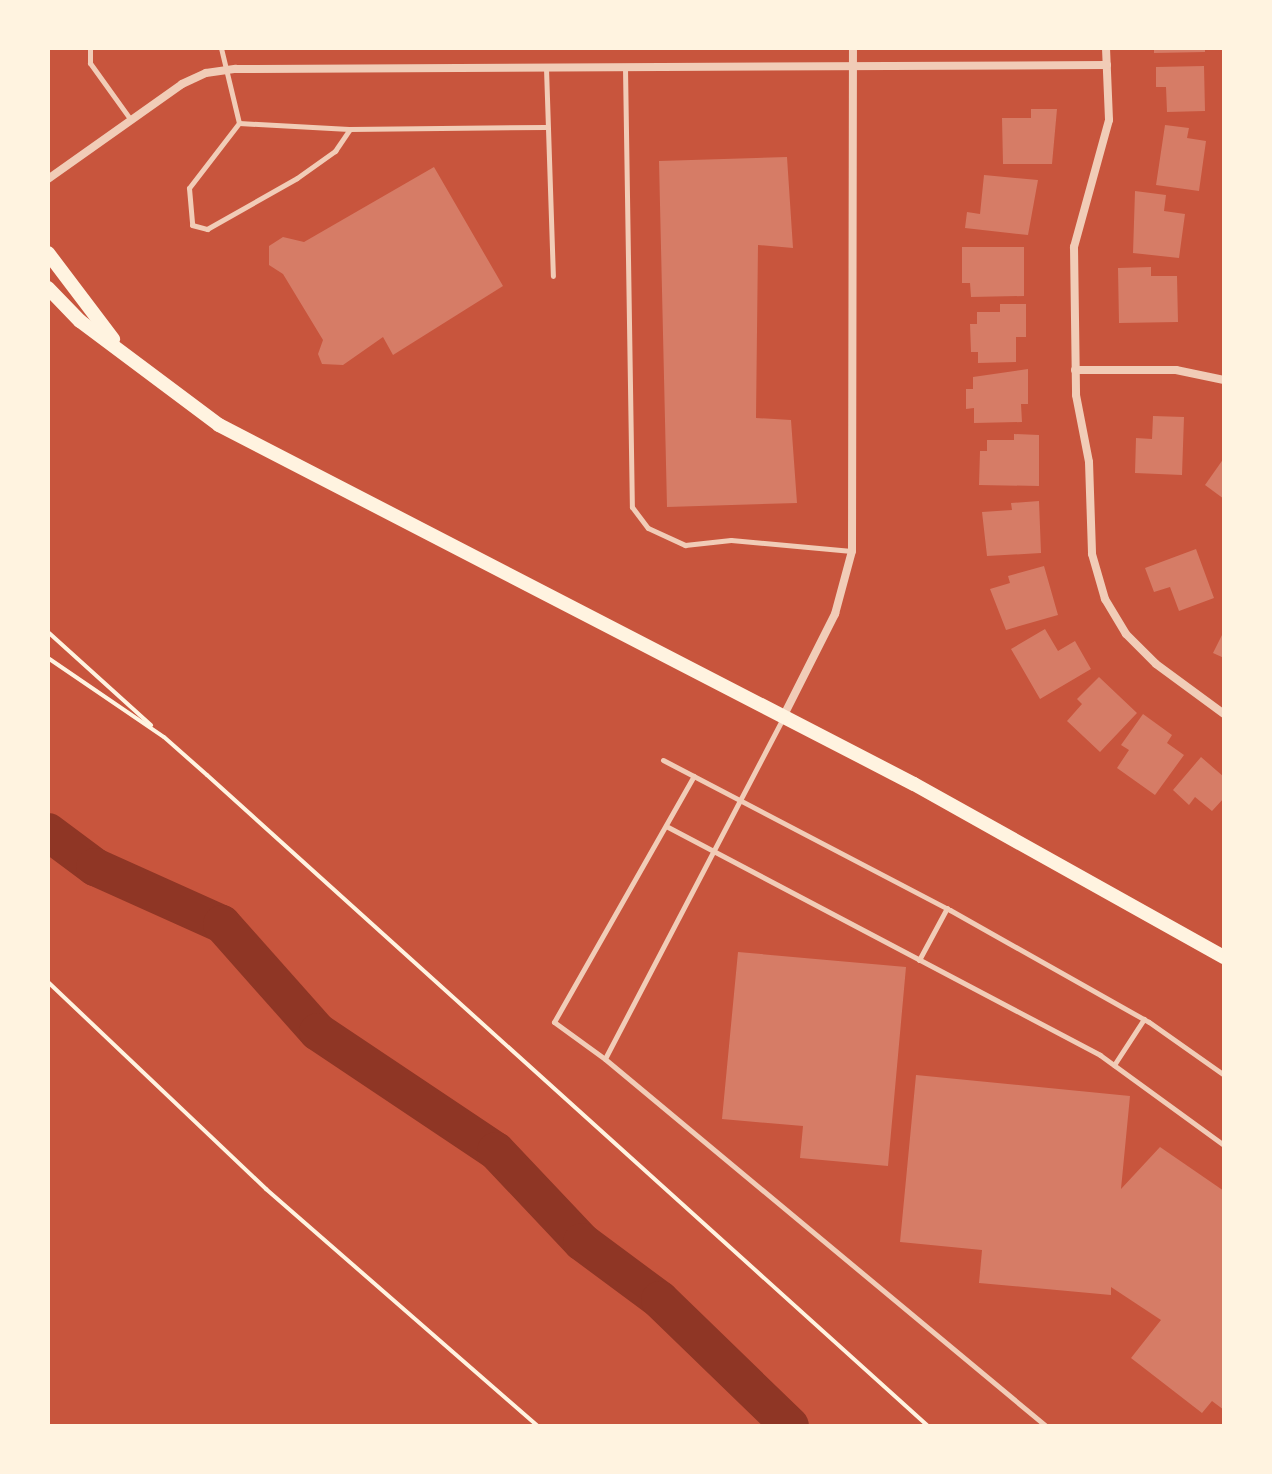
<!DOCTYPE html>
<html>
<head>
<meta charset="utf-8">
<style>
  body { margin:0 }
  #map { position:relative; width:1272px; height:1474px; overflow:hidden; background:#c8553d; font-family:Lora,serif }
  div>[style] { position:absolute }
  .river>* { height:38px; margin:-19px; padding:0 19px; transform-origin:19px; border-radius:19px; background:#8f3625 }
  .building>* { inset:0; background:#d67c66 }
  .path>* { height:4px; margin:-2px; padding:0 2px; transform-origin:2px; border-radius:2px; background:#fff3e0 }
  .service>* { height:5px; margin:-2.5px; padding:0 2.5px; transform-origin:2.5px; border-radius:2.5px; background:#f1ccb7 }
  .minor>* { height:8px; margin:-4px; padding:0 4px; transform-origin:4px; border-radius:4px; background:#f1ccb7 }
  .secondary>* { height:14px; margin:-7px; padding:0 7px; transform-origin:7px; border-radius:7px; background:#fff3e0 }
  span { translate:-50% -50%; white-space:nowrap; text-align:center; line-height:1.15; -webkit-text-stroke:6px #fff3e0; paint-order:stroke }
  .frame { position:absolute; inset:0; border:50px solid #fff3e0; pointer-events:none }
</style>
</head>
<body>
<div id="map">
  <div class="river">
    <div style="left:48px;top:832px;width:59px;rotate:36.7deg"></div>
    <div style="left:95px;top:867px;width:139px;rotate:24.2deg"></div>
    <div style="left:222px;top:924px;width:144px;rotate:48.4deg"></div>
    <div style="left:318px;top:1032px;width:214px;rotate:33.8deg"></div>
    <div style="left:496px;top:1151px;width:125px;rotate:46.6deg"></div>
    <div style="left:582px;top:1242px;width:97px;rotate:36.6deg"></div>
    <div style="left:660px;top:1300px;width:181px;rotate:44.1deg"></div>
  </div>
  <div class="building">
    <div style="clip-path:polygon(1154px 48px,1205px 48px,1205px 52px,1154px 53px)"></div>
    <div style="clip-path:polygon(1204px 66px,1205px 111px,1167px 112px,1166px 87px,1156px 87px,1156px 67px)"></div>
    <div style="clip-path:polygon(1031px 109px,1057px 109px,1052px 164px,1003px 164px,1002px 118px,1031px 118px)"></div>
    <div style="clip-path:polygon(1165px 125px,1189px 128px,1187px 138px,1206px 141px,1199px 191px,1156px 185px)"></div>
    <div style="clip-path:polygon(787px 157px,793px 248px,758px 245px,756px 418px,791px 420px,797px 503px,667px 507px,659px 161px)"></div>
    <div style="clip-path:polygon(434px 167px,503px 286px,393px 355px,383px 337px,343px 365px,322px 364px,318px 354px,323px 340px,283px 274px,269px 265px,269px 246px,283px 237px,304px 242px)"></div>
    <div style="clip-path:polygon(984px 175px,1038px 180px,1028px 235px,965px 228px,967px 212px,980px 214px)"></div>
    <div style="clip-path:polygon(1135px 191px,1166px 195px,1164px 211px,1185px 214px,1179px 258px,1133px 253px)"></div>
    <div style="clip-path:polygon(962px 247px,1024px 247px,1024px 296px,971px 297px,970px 283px,962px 283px)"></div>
    <div style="clip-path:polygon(1151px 267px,1151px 276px,1177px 276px,1178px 322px,1119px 323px,1118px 268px)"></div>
    <div style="clip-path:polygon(1000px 304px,1026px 304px,1026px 337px,1016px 337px,1016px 362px,978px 363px,978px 352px,971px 352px,970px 324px,977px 324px,977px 312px,1000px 312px)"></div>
    <div style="clip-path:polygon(1028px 369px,1028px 404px,1021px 404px,1022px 422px,974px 423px,974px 408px,966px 409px,966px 389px,973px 389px,973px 377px)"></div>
    <div style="clip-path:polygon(1153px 416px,1184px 417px,1182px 475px,1135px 473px,1136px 438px,1152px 439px)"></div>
    <div style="clip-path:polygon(1014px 434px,1039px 435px,1039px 486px,979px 485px,980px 451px,987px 451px,987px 440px,1014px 440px)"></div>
    <div style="clip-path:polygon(1224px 458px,1224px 499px,1205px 485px)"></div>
    <div style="clip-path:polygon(1039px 501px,1041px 553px,987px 556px,982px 512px,1012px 510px,1011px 503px)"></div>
    <div style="clip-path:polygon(1196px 549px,1214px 598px,1179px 611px,1170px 587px,1154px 592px,1145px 568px)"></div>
    <div style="clip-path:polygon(1044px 566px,1058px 615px,1006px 630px,990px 589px,1010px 583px,1008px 576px)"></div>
    <div style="clip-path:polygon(1045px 629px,1058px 651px,1075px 641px,1091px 669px,1040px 699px,1011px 649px)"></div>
    <div style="clip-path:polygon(1224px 631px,1224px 658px,1213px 653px)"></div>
    <div style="clip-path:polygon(1099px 677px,1137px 713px,1100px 752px,1067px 721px,1082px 704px,1077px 699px)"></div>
    <div style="clip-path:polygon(1143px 714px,1172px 735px,1167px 743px,1184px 755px,1155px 795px,1117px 768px,1129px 750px,1121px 745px)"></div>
    <div style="clip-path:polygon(1201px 757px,1224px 777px,1224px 798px,1212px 811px,1195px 797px,1189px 805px,1173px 790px)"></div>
    <div style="clip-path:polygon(738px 952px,906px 967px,888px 1166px,800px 1158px,803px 1126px,722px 1119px)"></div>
    <div style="clip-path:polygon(916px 1075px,1130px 1096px,1121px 1189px,1160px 1147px,1224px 1191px,1224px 1410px,1212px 1401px,1202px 1413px,1131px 1358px,1161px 1320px,1111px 1287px,1111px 1295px,979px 1283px,982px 1250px,900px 1242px)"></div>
  </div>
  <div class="path">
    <div style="left:48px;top:632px;width:139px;rotate:42.1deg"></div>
    <div style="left:48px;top:658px;width:140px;rotate:34.3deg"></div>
    <div style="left:164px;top:737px;width:57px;rotate:41.5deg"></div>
    <div style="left:207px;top:775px;width:971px;rotate:42.08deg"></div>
    <div style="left:48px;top:982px;width:301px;rotate:43.5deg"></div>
    <div style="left:266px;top:1189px;width:361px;rotate:41.1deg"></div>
  </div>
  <div class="service">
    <div style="left:90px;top:48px;width:15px;rotate:90deg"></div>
    <div style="left:90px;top:63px;width:70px;rotate:54.3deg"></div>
    <div style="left:221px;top:48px;width:77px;rotate:76.5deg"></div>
    <div style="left:239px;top:123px;width:110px;rotate:3.1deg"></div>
    <div style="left:349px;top:129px;width:197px;rotate:-0.6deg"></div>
    <div style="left:546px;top:68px;width:208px;rotate:88.1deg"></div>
    <div style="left:625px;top:68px;width:439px;rotate:89.1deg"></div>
    <div style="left:632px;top:507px;width:26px;rotate:53deg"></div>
    <div style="left:648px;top:528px;width:41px;rotate:24.7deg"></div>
    <div style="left:685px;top:545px;width:46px;rotate:-6.2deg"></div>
    <div style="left:731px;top:540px;width:121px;rotate:5.2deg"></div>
    <div style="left:239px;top:123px;width:82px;rotate:127.6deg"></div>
    <div style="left:189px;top:188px;width:37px;rotate:85deg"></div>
    <div style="left:192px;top:225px;width:16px;rotate:15deg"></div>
    <div style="left:207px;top:229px;width:103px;rotate:-29.5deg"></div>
    <div style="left:297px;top:178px;width:47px;rotate:-35.4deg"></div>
    <div style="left:335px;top:151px;width:25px;rotate:-56deg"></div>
    <div style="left:782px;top:720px;width:382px;rotate:117.6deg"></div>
    <div style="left:605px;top:1059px;width:574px;rotate:39.77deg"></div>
    <div style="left:663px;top:760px;width:324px;rotate:27.6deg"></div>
    <div style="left:950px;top:910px;width:228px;rotate:29.4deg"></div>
    <div style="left:1149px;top:1022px;width:92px;rotate:35.2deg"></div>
    <div style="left:666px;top:826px;width:491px;rotate:27.8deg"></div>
    <div style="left:1100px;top:1055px;width:153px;rotate:36deg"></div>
    <div style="left:919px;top:960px;width:59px;rotate:-61.7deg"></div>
    <div style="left:605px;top:1059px;width:63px;rotate:-144deg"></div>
    <div style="left:554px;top:1022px;width:283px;rotate:-60.4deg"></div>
    <div style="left:1114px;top:1065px;width:55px;rotate:-56.9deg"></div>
  </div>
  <div class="minor">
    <div style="left:1106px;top:48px;width:72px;rotate:87.6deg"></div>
    <div style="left:1109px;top:120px;width:132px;rotate:105.4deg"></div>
    <div style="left:1074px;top:247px;width:148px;rotate:89.2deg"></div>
    <div style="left:1076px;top:395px;width:68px;rotate:79deg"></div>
    <div style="left:1089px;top:462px;width:92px;rotate:88.1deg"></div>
    <div style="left:1092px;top:554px;width:47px;rotate:73.9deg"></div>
    <div style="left:1105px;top:599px;width:41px;rotate:59deg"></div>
    <div style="left:1126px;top:634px;width:42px;rotate:45deg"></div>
    <div style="left:1156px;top:664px;width:84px;rotate:36.3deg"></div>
    <div style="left:48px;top:179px;width:164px;rotate:-35.3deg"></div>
    <div style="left:182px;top:84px;width:26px;rotate:-25deg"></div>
    <div style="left:206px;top:73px;width:30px;rotate:-8deg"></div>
    <div style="left:236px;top:69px;width:871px;rotate:-0.26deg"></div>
    <div style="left:1075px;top:370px;width:101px"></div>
    <div style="left:1176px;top:370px;width:49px;rotate:11.8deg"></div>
    <div style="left:782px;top:719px;width:118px;rotate:-63.2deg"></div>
    <div style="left:835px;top:614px;width:65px;rotate:-74.9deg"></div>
    <div style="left:852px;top:551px;width:503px;rotate:-89.89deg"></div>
  </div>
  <div class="secondary">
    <div style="left:48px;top:253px;width:108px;rotate:52.9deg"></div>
    <div style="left:48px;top:288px;width:46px;rotate:45.9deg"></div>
    <div style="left:80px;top:321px;width:174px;rotate:36.8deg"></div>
    <div style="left:219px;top:425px;width:782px;rotate:27.32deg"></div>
    <div style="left:914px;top:784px;width:355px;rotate:29.2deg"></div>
  </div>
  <div class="frame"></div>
</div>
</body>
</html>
